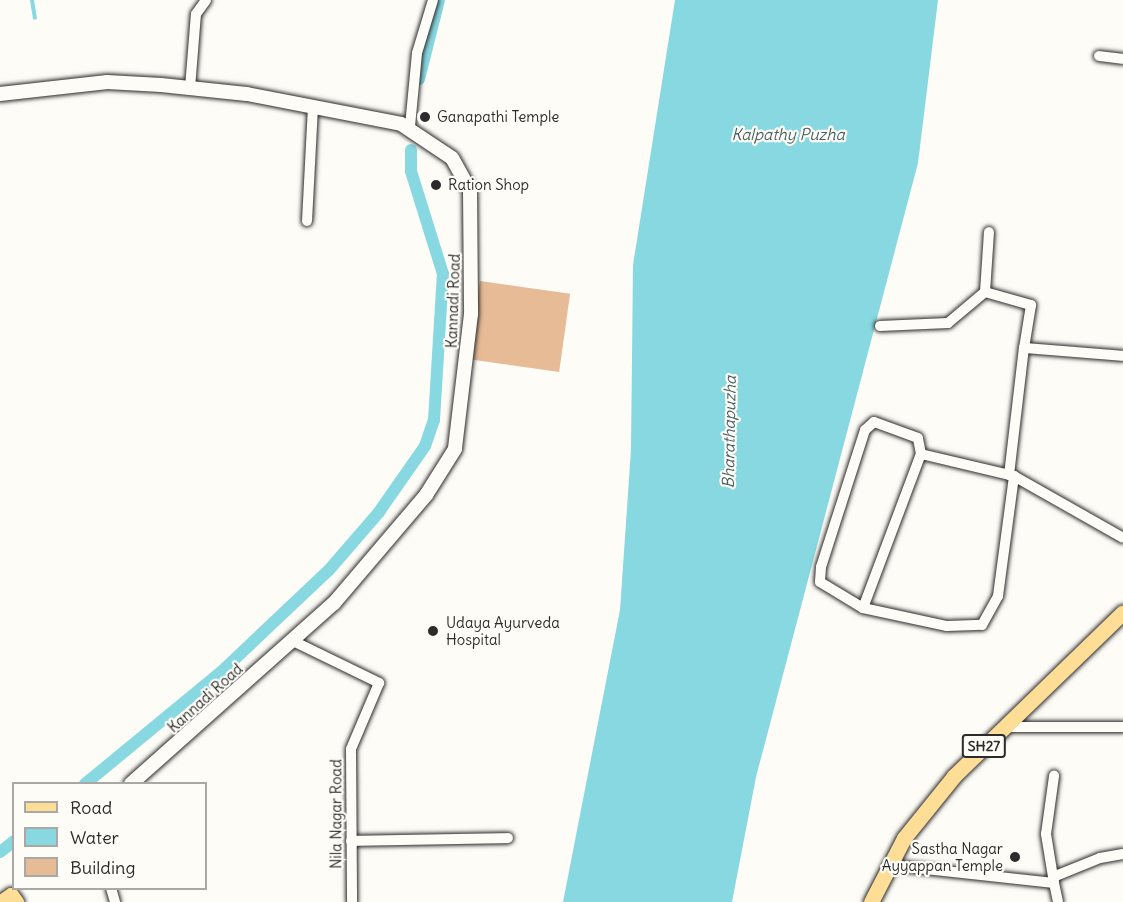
<!DOCTYPE html>
<html>
<head>
<meta charset="utf-8">
<style>
  body { margin:0 }
  #map { position:relative; width:1123px; height:902px; overflow:hidden; background:#fdfcf7; font-family:Delius,sans-serif }
  div>[style] { position:absolute }
  .water>* { inset:0; background:#87d8e1 }
  .stream>* { height:4px; margin:-2px; padding:0 2px; transform-origin:2px; border-radius:2px; background:#87d8e1 }
  .canal>* { height:12px; margin:-6px; padding:0 6px; transform-origin:6px; border-radius:6px; background:#87d8e1 }
  .building>* { inset:0; background:#e6bb96; transform-origin:0 0 }
  .roads { filter:drop-shadow(0 0 2px #2b2b2b) drop-shadow(0 0 2px #2b2b2b) }
  .street>* { height:10px; margin:-5px; padding:0 5px; transform-origin:5px; border-radius:5px; background:#fdfcf7 }
  .secondary>* { height:14px; margin:-7px; padding:0 7px; transform-origin:7px; border-radius:7px; background:#fdfcf7 }
  .primary>* { height:15px; margin:-7.5px; padding:0 7.5px; transform-origin:7.5px; border-radius:7.5px; background:#fedd96 }
  .dots>* { width:16px; height:16px; translate:-50% -50%; box-sizing:border-box; border:3px solid #fdfcf7; border-radius:50% }
  span { translate:-50% -50%; white-space:nowrap; text-align:center; line-height:1.15; -webkit-text-stroke:4.5px #fdfcf7; paint-order:stroke }
  .shield-label span { padding:2px 4px; background:#fdfcf7; border:2px solid; border-radius:4px; -webkit-text-stroke-width:0 }
  .shield-label { font-size:14px; color:#2b2b2b; font-weight:700 }
  .poi-label { font-size:15px; color:#2b2b2b }
  .left { translate:0 -50%; text-align:left }
  .right { translate:-100% -50%; text-align:right }
  .street-label { font-size:15px; color:#2b2b2b }
  .water-label { font-size:16px; color:#475f62; font-style:italic }
  .legend { position:absolute; left:12px; top:782px; width:195px; height:108px; box-sizing:border-box; background:#fdfcf7; border:2px solid #a9a8a5; margin:0; padding:8px 10px; list-style:none; font-size:18px; color:#2b2b2b }
  .legend li { display:flex; align-items:center; gap:12px; height:30px }
  .legend b { width:30px; border:2px solid #a9a8a5 }
</style>
</head>
<body>
<div id="map">
  <div class="water">
    <div style="clip-path:polygon(675px 0,938px 0,918px 163px,756px 777px,732px 902px,563px 902px,620px 610px,631px 450px,633px 265px)"></div>
  </div>
  <div class="stream">
    <div style="left:32px;top:0;width:18px;rotate:81deg"></div>
  </div>
  <div class="canal">
    <div style="left:419px;top:79px;width:81px;rotate:-75.8deg"></div>
    <div style="left:85px;top:784px;width:176px;rotate:-39.5deg"></div>
    <div style="left:221px;top:672px;width:149px;rotate:-43.4deg"></div>
    <div style="left:329px;top:570px;width:77px;rotate:-49.2deg"></div>
    <div style="left:379px;top:512px;width:80px;rotate:-55.1deg"></div>
    <div style="left:425px;top:446px;width:28px;rotate:-71deg"></div>
    <div style="left:434px;top:420px;width:146px;rotate:-86.5deg"></div>
    <div style="left:443px;top:274px;width:108px;rotate:-107.3deg"></div>
    <div style="left:411px;top:171px;width:21px;rotate:-90deg"></div>
    <div style="left:0;top:852px;width:18px;rotate:-38deg"></div>
  </div>
  <div class="building">
    <div style="left:480px;top:281px;width:91px;height:79px;rotate:8deg"></div>
  </div>
  <div class="roads">
    <div class="street">
      <div style="left:1099px;top:56px;width:24px;rotate:7deg"></div>
      <div style="left:190px;top:88px;width:74px;rotate:-85.4deg"></div>
      <div style="left:196px;top:14px;width:17px;rotate:-54deg"></div>
      <div style="left:410px;top:126px;width:73px;rotate:-84.5deg"></div>
      <div style="left:417px;top:53px;width:55px;rotate:-73.2deg"></div>
      <div style="left:307px;top:221px;width:113px;rotate:-87deg"></div>
      <div style="left:985px;top:292px;width:60px;rotate:-86.2deg"></div>
      <div style="left:880px;top:326px;width:68px;rotate:-2.5deg"></div>
      <div style="left:948px;top:323px;width:48px;rotate:-40deg"></div>
      <div style="left:985px;top:292px;width:48px;rotate:15.8deg"></div>
      <div style="left:1031px;top:305px;width:44px;rotate:99.2deg"></div>
      <div style="left:921px;top:454px;width:16px;rotate:-101deg"></div>
      <div style="left:918px;top:438px;width:47px;rotate:-160deg"></div>
      <div style="left:874px;top:422px;width:12px;rotate:138deg"></div>
      <div style="left:865px;top:430px;width:144px;rotate:107.8deg"></div>
      <div style="left:821px;top:567px;width:15px;rotate:94deg"></div>
      <div style="left:820px;top:582px;width:50px;rotate:31.2deg"></div>
      <div style="left:863px;top:608px;width:86px;rotate:12.1deg"></div>
      <div style="left:947px;top:626px;width:35px;rotate:-2deg"></div>
      <div style="left:982px;top:625px;width:33px;rotate:-61deg"></div>
      <div style="left:998px;top:596px;width:121px;rotate:-82.4deg"></div>
      <div style="left:1009px;top:475px;width:128px;rotate:-83.3deg"></div>
      <div style="left:1024px;top:348px;width:99px;rotate:4.6deg"></div>
      <div style="left:863px;top:608px;width:165px;rotate:-69.4deg"></div>
      <div style="left:921px;top:454px;width:96px;rotate:13.3deg"></div>
      <div style="left:1014px;top:476px;width:125px;rotate:29.6deg"></div>
      <div style="left:293px;top:641px;width:96px;rotate:26deg"></div>
      <div style="left:379px;top:683px;width:72px;rotate:113deg"></div>
      <div style="left:351px;top:749px;width:153px;rotate:89.6deg"></div>
      <div style="left:1004px;top:727px;width:119px"></div>
      <div style="left:351px;top:841px;width:157px;rotate:-1.1deg"></div>
      <div style="left:889px;top:865px;width:166px;rotate:6.2deg"></div>
      <div style="left:1054px;top:883px;width:19px;rotate:78deg"></div>
      <div style="left:1053px;top:877px;width:51px;rotate:-22deg"></div>
      <div style="left:1100px;top:858px;width:23px;rotate:-10deg"></div>
      <div style="left:1054px;top:883px;width:50px;rotate:-99.3deg"></div>
      <div style="left:1046px;top:834px;width:59px;rotate:-82.1deg"></div>
      <div style="left:111px;top:888px;width:15px;rotate:74deg"></div>
    </div>
    <div class="secondary">
      <div style="left:0;top:94px;width:108px;rotate:-6.4deg"></div>
      <div style="left:107px;top:82px;width:54px;rotate:3.2deg"></div>
      <div style="left:161px;top:85px;width:86px;rotate:6deg"></div>
      <div style="left:247px;top:94px;width:157px;rotate:11deg"></div>
      <div style="left:401px;top:124px;width:61px;rotate:33.7deg"></div>
      <div style="left:452px;top:158px;width:37px;rotate:61deg"></div>
      <div style="left:470px;top:190px;width:124px;rotate:89.5deg"></div>
      <div style="left:471px;top:314px;width:136px;rotate:96.8deg"></div>
      <div style="left:455px;top:449px;width:54px;rotate:122.2deg"></div>
      <div style="left:426px;top:495px;width:142px;rotate:130.4deg"></div>
      <div style="left:334px;top:603px;width:272px;rotate:138.3deg"></div>
    </div>
    <div class="primary">
      <div style="left:1px;top:902px;width:12px;rotate:-35deg"></div>
      <div style="left:11px;top:895px;width:9px;rotate:54deg"></div>
      <div style="left:871px;top:902px;width:72px;rotate:-62.7deg"></div>
      <div style="left:904px;top:838px;width:80px;rotate:-51.1deg"></div>
      <div style="left:954px;top:776px;width:235px;rotate:-44.1deg"></div>
    </div>
  </div>
  <div class="dots">
    <div style="left:425px;top:117px;background:#2b2b2b"></div>
    <div style="left:436px;top:185px;background:#2b2b2b"></div>
    <div style="left:433px;top:631px;background:#2b2b2b"></div>
    <div style="left:1015px;top:857px;background:#2b2b2b"></div>
  </div>
  <div class="shield-label">
    <span style="left:984px;top:746px">SH27</span>
  </div>
  <div class="poi-label">
    <span class="left" style="left:437px;top:117px">Ganapathi Temple</span>
    <span class="left" style="left:448px;top:185px">Ration Shop</span>
    <span class="left" style="left:446px;top:631px">Udaya Ayurveda<br>Hospital</span>
    <span class="right" style="left:1003px;top:857px">Sastha Nagar<br>Ayyappan Temple</span>
  </div>
  <div class="street-label">
    <span style="left:453px;top:301px;rotate:-88deg">Kannadi Road</span>
    <span style="left:205px;top:698px;rotate:-42deg">Kannadi Road</span>
    <span style="left:336px;top:814px;rotate:-90deg">Nila Nagar Road</span>
  </div>
  <div class="water-label">
    <span style="left:788px;top:134px">Kalpathy Puzha</span>
    <span style="left:729px;top:432px;rotate:-89deg">Bharathapuzha</span>
  </div>
  <ul class="legend">
  <li><b style="height:8px;background:#fedd96"></b>Road</li>
  <li><b style="height:16px;background:#87d8e1"></b>Water</li>
  <li><b style="height:16px;background:#e6bb96"></b>Building</li>
  </ul>
</div>
</body>
</html>
